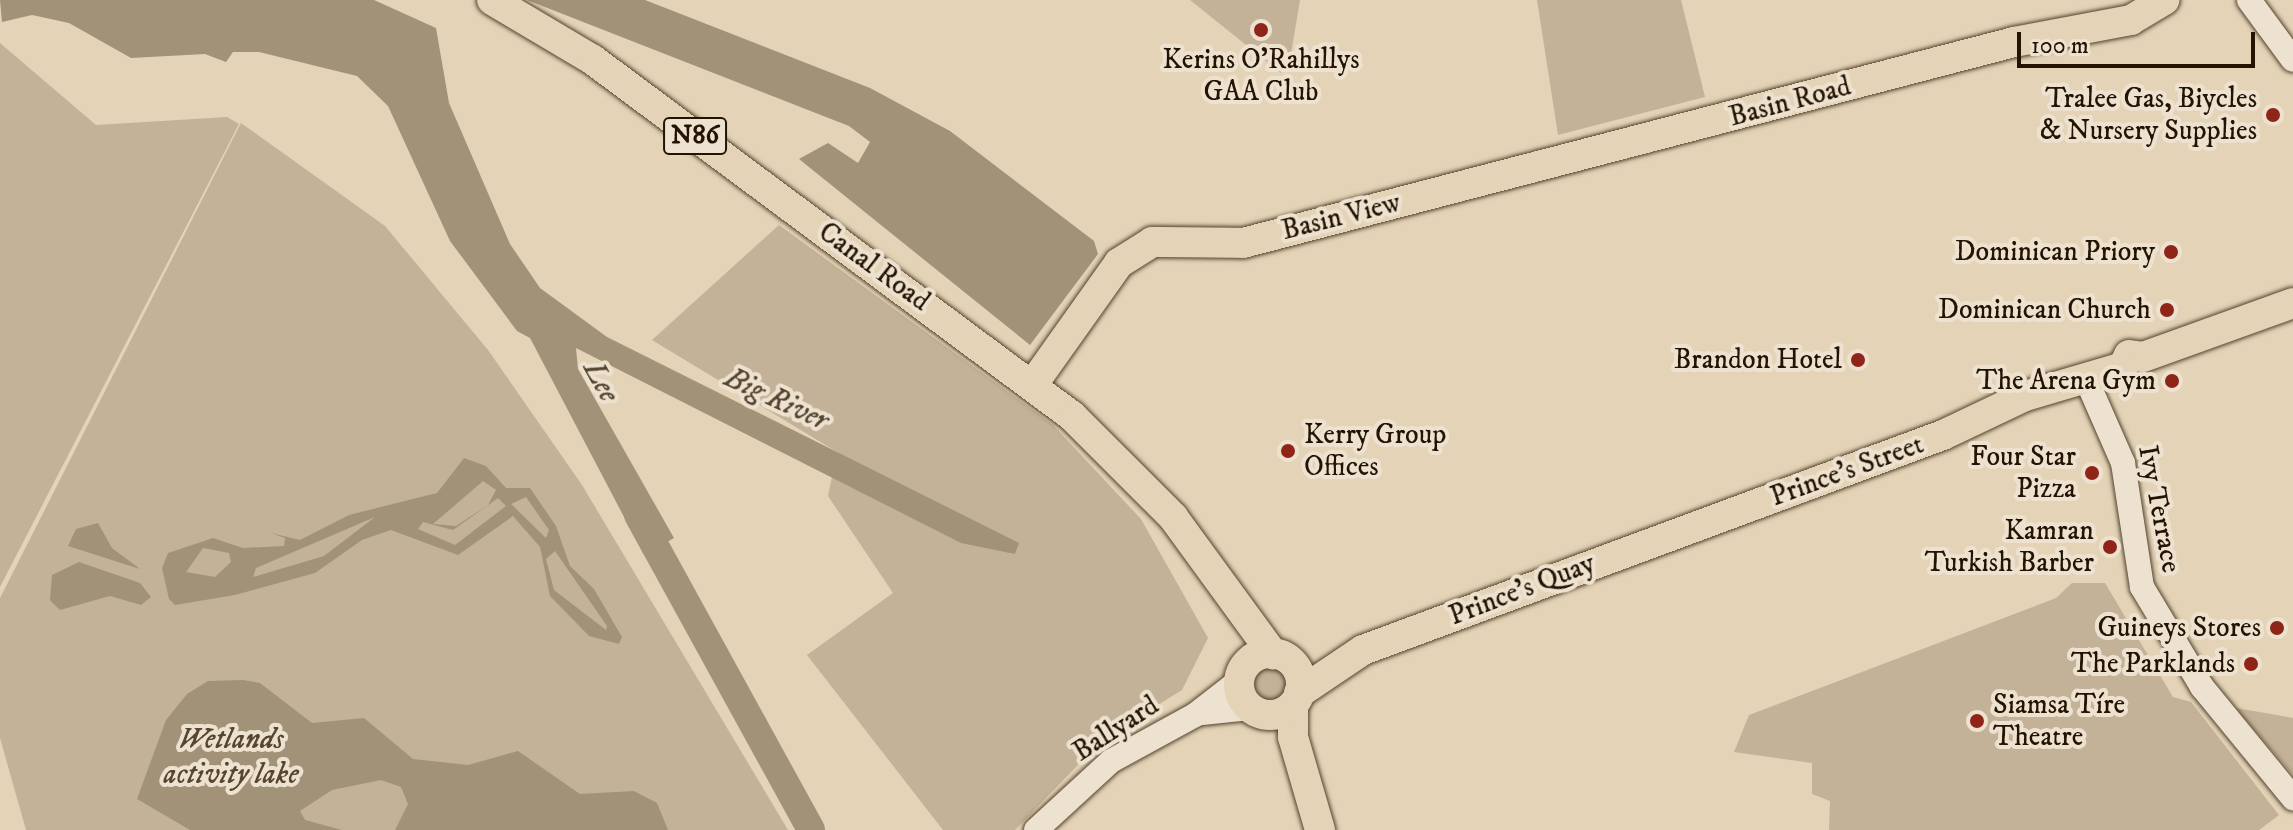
<!DOCTYPE html>
<html>
<head>
<meta charset="utf-8">
<style>
  body { margin:0 }
  #map { position:relative; width:2293px; height:830px; overflow:hidden; background:#e4d3b6; font-family:"IM FELL DW Pica",serif }
  div>[style] { position:absolute }
  .green>* { inset:0; background:#c3b297 }
  .water>* { inset:0; background:#a29278 }
  .river>* { height:28px; margin:-14px; padding:0 14px; transform-origin:14px; border-radius:14px; background:#a29278 }
  .roads { filter:drop-shadow(0 0 2px #53432e) drop-shadow(0 0 2px #53432e) }
  .minor>* { height:24px; margin:-12px; padding:0 12px; transform-origin:12px; border-radius:12px; background:#ede2d0 }
  .major>* { height:30px; margin:-15px; padding:0 15px; transform-origin:15px; border-radius:15px; background:#e4d3b6 }
  .major>.ring { margin:-15px; padding:0; box-sizing:content-box; background:none; border:30px solid #e4d3b6; border-radius:50% }
  .dots>* { width:22px; height:22px; translate:-50% -50%; box-sizing:border-box; border:4px solid #ede2d0; border-radius:50% }
  span { translate:-50% -50%; white-space:nowrap; text-align:center; line-height:1.15; -webkit-text-stroke:8px #ede2d0; paint-order:stroke }
  .shield-label span { padding:2px 6px; background:#ede2d0; border:2px solid; border-radius:6px; -webkit-text-stroke-width:0 }
  .shield-label { font-size:26px; color:#231300; font-weight:700 }
  .poi-label { font-size:28px; color:#231300 }
  .right { translate:-100% -50%; text-align:right }
  .left { translate:0 -50%; text-align:left }
  .street-label { font-size:28px; color:#231300 }
  .water-label { font-size:30px; color:#564630; font-style:italic }
  .scale { position:absolute; left:2017px; top:32px; width:238px; height:36px; box-sizing:border-box; border:4px solid #231300; border-top:0; padding-left:10px; font-size:24px; line-height:28px; white-space:nowrap; color:#231300; -webkit-text-stroke:6px #ede2d0; paint-order:stroke }
</style>
</head>
<body>
<div id="map">
  <div class="green">
    <div style="clip-path:polygon(1190px 0,1300px 0,1290px 60px,1281px 73px)"></div>
    <div style="clip-path:polygon(1537px 0,1681px 0,1705px 97px,1558px 135px)"></div>
    <div style="clip-path:polygon(0 43px,96px 125px,227px 117px,239px 124px,0 587px)"></div>
    <div style="clip-path:polygon(241px 123px,385px 226px,488px 350px,582px 485px,788px 830px,26px 830px,0 738px,0 598px)"></div>
    <div style="clip-path:polygon(779px 225px,1052px 424px,1141px 519px,1208px 638px,1182px 690px,1103px 739px,1015px 830px,943px 830px,807px 655px,893px 593px,828px 496px,837px 452px,652px 340px)"></div>
    <div style="clip-path:polygon(2072px 583px,2105px 583px,2173px 697px,2191px 702px,2279px 815px,2259px 830px,1829px 830px,1830px 801px,1812px 794px,1812px 763px,1734px 752px,1749px 715px,2056px 598px)"></div>
    <div style="clip-path:polygon(1265px 662px,1279px 664px,1291px 681px,1284px 699px,1271px 705px,1252px 696px,1248px 683px)"></div>
    <div style="clip-path:polygon(2236px 708px,2293px 718px,2293px 775px)"></div>
  </div>
  <div class="water">
    <div style="clip-path:polygon(0 0,374px 0,436px 28px,449px 103px,510px 244px,540px 288px,607px 337px,1019px 543px,1015px 554px,961px 543px,576px 348px,578px 369px,674px 538px,644px 555px,530px 338px,517px 331px,450px 241px,388px 106px,357px 76px,259px 52px,233px 52px,226px 62px,205px 54px,131px 58px,69px 23px,32px 15px,2px 22px)"></div>
    <div style="clip-path:polygon(527px 0,645px 0,870px 88px,950px 131px,1094px 241px,1098px 254px,1030px 345px,799px 159px,828px 143px,858px 163px,870px 142px,849px 126px)"></div>
    <div style="clip-path:polygon(evenodd,464px 458px,486px 466px,506px 488px,530px 488px,556px 526px,570px 566px,594px 589px,622px 637px,619px 644px,589px 636px,550px 596px,540px 547px,513px 516px,458px 555px,391px 530px,362px 540px,315px 573px,235px 595px,175px 605px,169px 599px,162px 568px,168px 553px,213px 538px,243px 548px,284px 546px,285px 538px,271px 533px,300px 540px,349px 515px,437px 493px,464px 458px,483px 481px,496px 490px,488px 505px,456px 526px,433px 524px,483px 481px,464px 458px,526px 497px,549px 530px,546px 538px,511px 504px,526px 497px,464px 458px,498px 498px,506px 506px,455px 545px,418px 529px,423px 522px,453px 530px,498px 498px,464px 458px,375px 517px,324px 556px,253px 577px,256px 568px,375px 517px,464px 458px,203px 548px,229px 553px,231px 562px,215px 577px,186px 572px,203px 548px,464px 458px,555px 551px,607px 626px,606px 630px,554px 590px,546px 559px,555px 551px)"></div>
    <div style="clip-path:polygon(98px 523px,112px 548px,140px 569px,68px 546px,76px 529px)"></div>
    <div style="clip-path:polygon(79px 562px,140px 583px,151px 597px,141px 605px,110px 596px,60px 610px,50px 600px,52px 575px)"></div>
    <div style="clip-path:polygon(243px 680px,260px 683px,312px 723px,364px 718px,413px 759px,468px 765px,518px 751px,580px 794px,634px 791px,657px 803px,668px 830px,395px 830px,408px 804px,401px 787px,381px 780px,332px 790px,300px 811px,305px 820px,342px 830px,190px 830px,137px 799px,166px 720px,187px 694px,208px 681px)"></div>
  </div>
  <div class="river">
    <div style="left:638px;top:515px;width:359px;rotate:61.2deg"></div>
  </div>
  <div class="roads">
    <div class="minor">
      <div style="left:2249px;top:0;width:74px;rotate:53.7deg"></div>
      <div style="left:2087px;top:381px;width:90px;rotate:66.3deg"></div>
      <div style="left:2123px;top:463px;width:125px;rotate:81.3deg"></div>
      <div style="left:2142px;top:587px;width:117px;rotate:59deg"></div>
      <div style="left:2202px;top:687px;width:144px;rotate:50.7deg"></div>
      <div style="left:1202px;top:713px;width:48px;rotate:-5.9deg"></div>
      <div style="left:1036px;top:830px;width:102px;rotate:-42.6deg"></div>
      <div style="left:1111px;top:761px;width:96px;rotate:-28.7deg"></div>
      <div style="left:1195px;top:715px;width:57px;rotate:-37.9deg"></div>
    </div>
    <div class="major">
      <div style="left:492px;top:0;width:117px;rotate:30.7deg"></div>
      <div style="left:593px;top:60px;width:597px;rotate:36.62deg"></div>
      <div style="left:1072px;top:416px;width:143px;rotate:45deg"></div>
      <div style="left:1173px;top:517px;width:170px;rotate:53.9deg"></div>
      <div style="left:2123px;top:367px;width:13px;rotate:-63deg"></div>
      <div style="left:2129px;top:355px;width:14px;rotate:8deg"></div>
      <div style="left:2143px;top:357px;width:159px;rotate:-19.8deg"></div>
      <div style="left:1033px;top:384px;width:148px;rotate:-54.6deg"></div>
      <div style="left:1119px;top:263px;width:39px;rotate:-32deg"></div>
      <div style="left:1152px;top:242px;width:91px;rotate:0.6deg"></div>
      <div style="left:1243px;top:243px;width:797px;rotate:-14.61deg"></div>
      <div style="left:2014px;top:42px;width:119px;rotate:-10.6deg"></div>
      <div style="left:2131px;top:20px;width:39px;rotate:-31deg"></div>
      <div class="ring" style="left:1239px;top:653px;width:32px;height:32px"></div>
      <div style="left:1299px;top:693px;width:77px;rotate:-33.9deg"></div>
      <div style="left:1363px;top:650px;width:619px;rotate:-20.34deg"></div>
      <div style="left:1943px;top:435px;width:91px;rotate:-25.4deg"></div>
      <div style="left:2025px;top:396px;width:102px;rotate:-16.5deg"></div>
      <div style="left:1293px;top:705px;width:32px;rotate:90deg"></div>
      <div style="left:1293px;top:737px;width:97px;rotate:73.8deg"></div>
    </div>
  </div>
  <div class="dots">
    <div style="left:1261px;top:30px;background:#8f2418"></div>
    <div style="left:2273px;top:115px;background:#8f2418"></div>
    <div style="left:2171px;top:252px;background:#8f2418"></div>
    <div style="left:2167px;top:310px;background:#8f2418"></div>
    <div style="left:1858px;top:360px;background:#8f2418"></div>
    <div style="left:2172px;top:381px;background:#8f2418"></div>
    <div style="left:1288px;top:451px;background:#8f2418"></div>
    <div style="left:2092px;top:473px;background:#8f2418"></div>
    <div style="left:2110px;top:547px;background:#8f2418"></div>
    <div style="left:2277px;top:628px;background:#8f2418"></div>
    <div style="left:2251px;top:664px;background:#8f2418"></div>
    <div style="left:1977px;top:721px;background:#8f2418"></div>
  </div>
  <div class="shield-label">
    <span style="left:695px;top:136px">N86</span>
  </div>
  <div class="poi-label">
    <span style="left:1261px;top:76px">Kerins O'Rahillys<br>GAA Club</span>
    <span class="right" style="left:2257px;top:115px">Tralee Gas, Biycles<br>&amp; Nursery Supplies</span>
    <span class="right" style="left:2155px;top:252px">Dominican Priory</span>
    <span class="right" style="left:2151px;top:310px">Dominican Church</span>
    <span class="right" style="left:1842px;top:360px">Brandon Hotel</span>
    <span class="right" style="left:2156px;top:381px">The Arena Gym</span>
    <span class="left" style="left:1304px;top:451px">Kerry Group<br>Offices</span>
    <span class="right" style="left:2076px;top:473px">Four Star<br>Pizza</span>
    <span class="right" style="left:2094px;top:547px">Kamran<br>Turkish Barber</span>
    <span class="right" style="left:2261px;top:628px">Guineys Stores</span>
    <span class="right" style="left:2235px;top:664px">The Parklands</span>
    <span class="left" style="left:1993px;top:721px">Siamsa Tíre<br>Theatre</span>
  </div>
  <div class="street-label">
    <span style="left:1790px;top:102px;rotate:-15deg">Basin Road</span>
    <span style="left:1341px;top:217px;rotate:-14deg">Basin View</span>
    <span style="left:874px;top:267px;rotate:36deg">Canal Road</span>
    <span style="left:1847px;top:471px;rotate:-20deg">Prince's Street</span>
    <span style="left:2159px;top:509px;rotate:79deg">Ivy Terrace</span>
    <span style="left:1522px;top:590px;rotate:-21deg">Prince's Quay</span>
    <span style="left:1116px;top:729px;rotate:-33deg">Ballyard</span>
  </div>
  <div class="water-label">
    <span style="left:600px;top:382px;rotate:61deg">Lee</span>
    <span style="left:776px;top:400px;rotate:25deg">Big River</span>
    <span style="left:231px;top:757px">Wetlands<br>activity lake</span>
  </div>
  <div class="scale">100 m</div>
</div>
</body>
</html>
